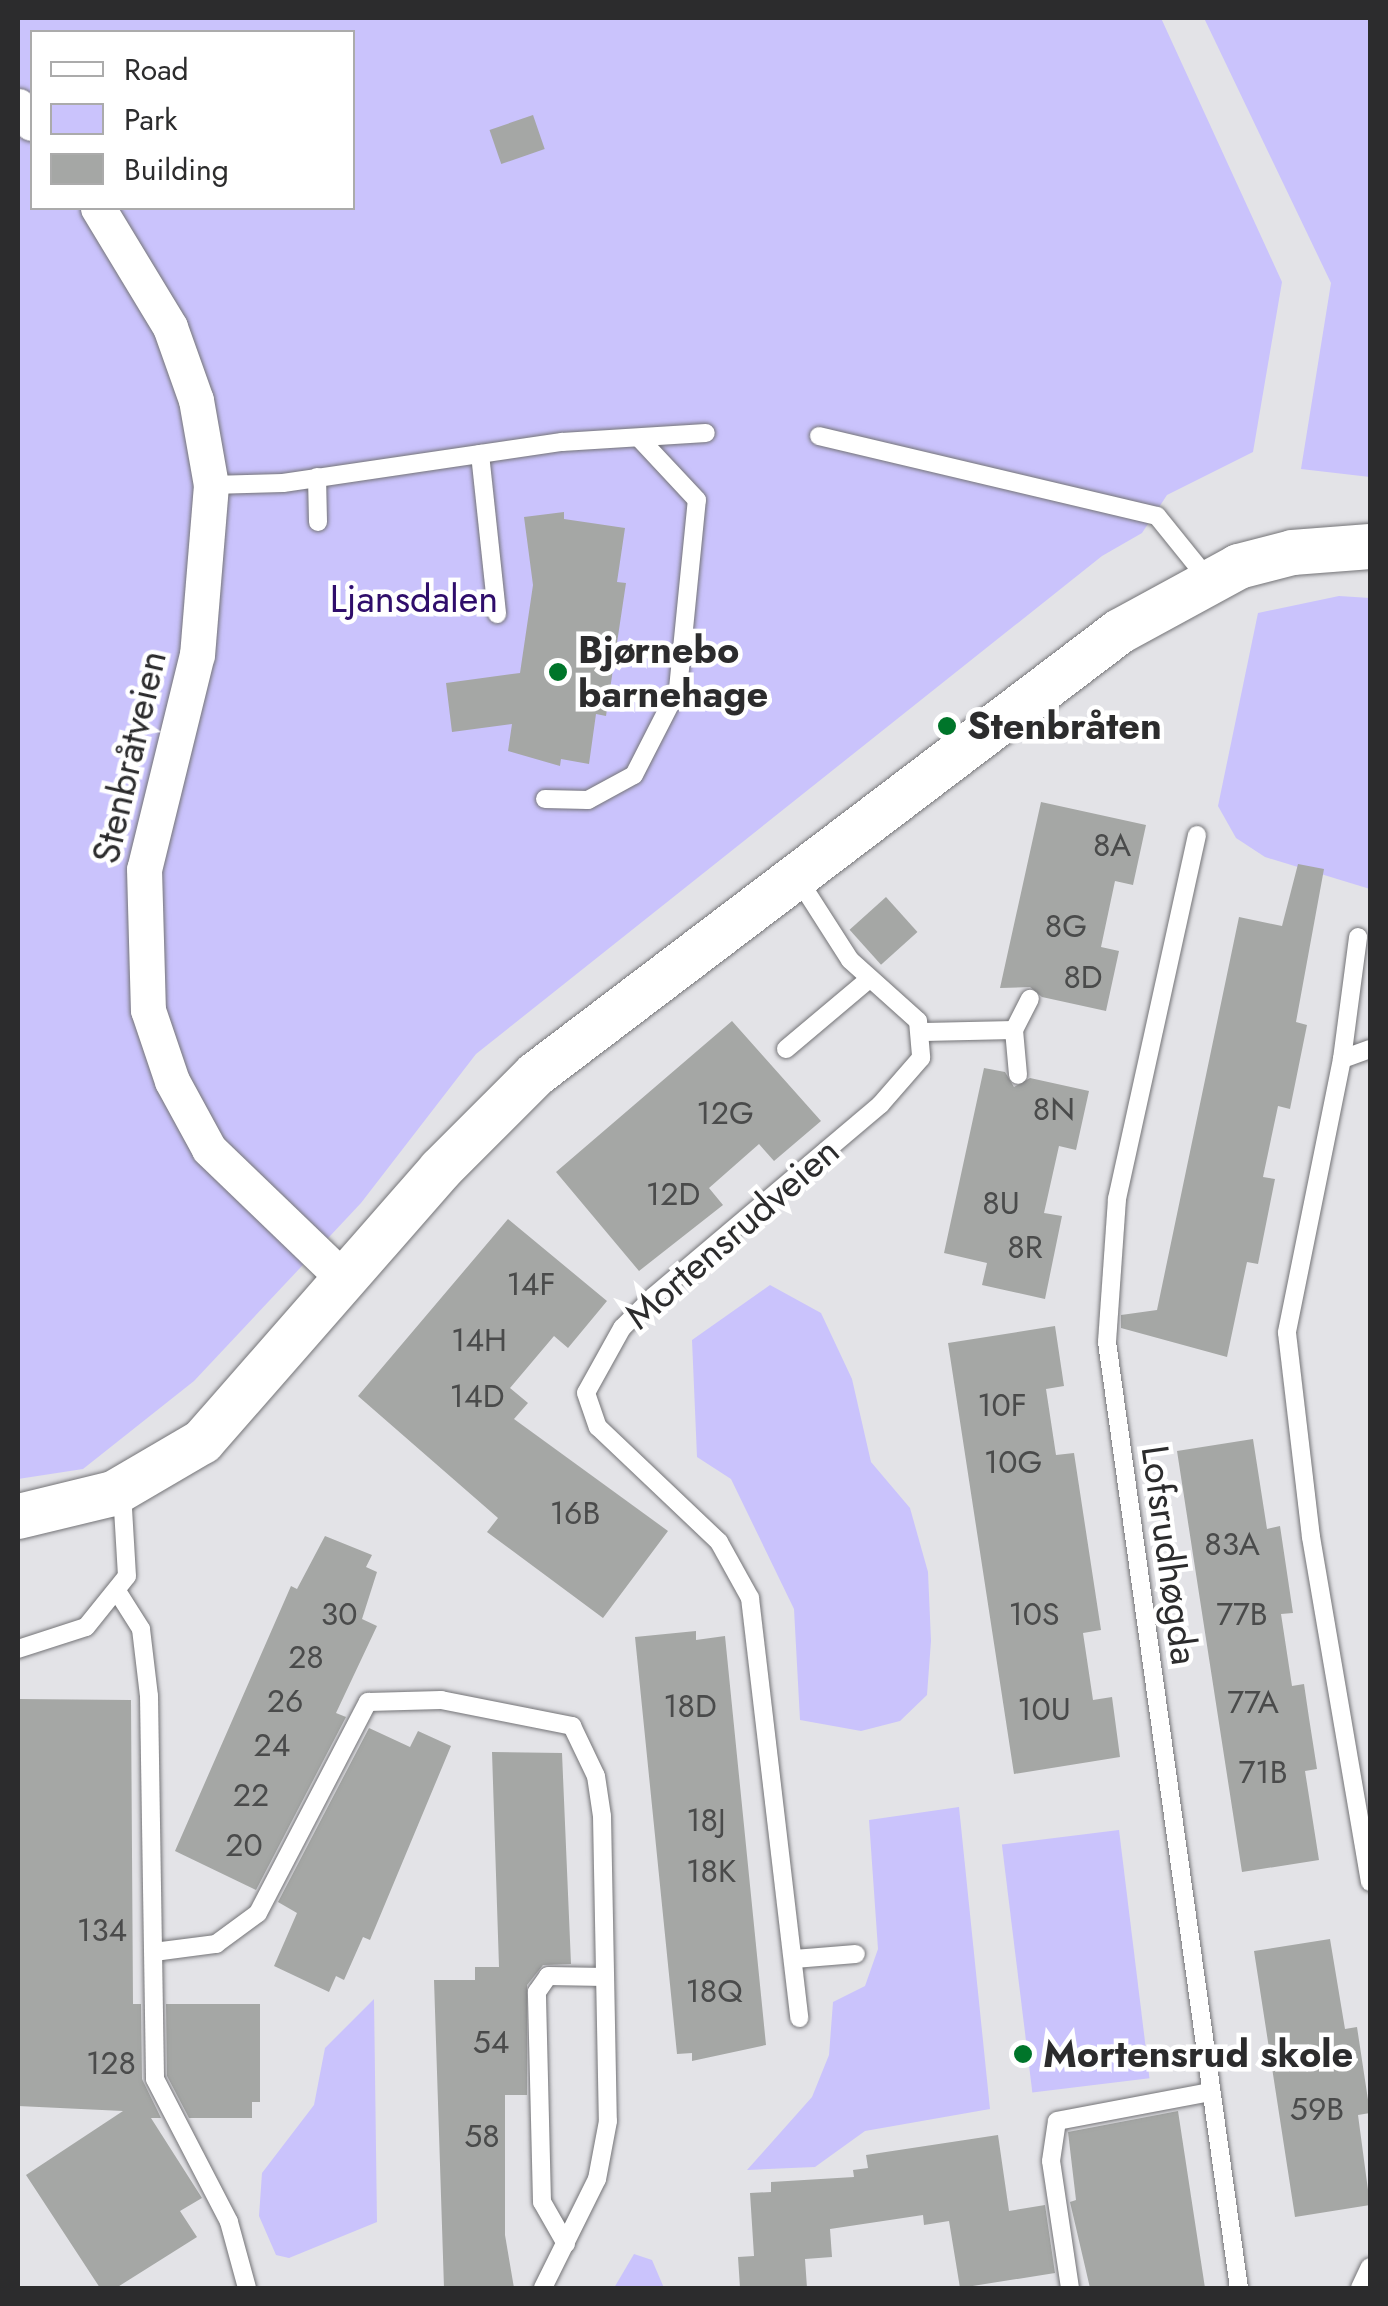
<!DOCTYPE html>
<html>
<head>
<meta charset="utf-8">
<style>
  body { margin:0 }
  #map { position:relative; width:1388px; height:2306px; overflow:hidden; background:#e3e3e7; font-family:Jost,sans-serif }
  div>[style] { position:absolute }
  .green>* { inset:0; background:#cac3fc; transform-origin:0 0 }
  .building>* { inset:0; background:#a5a7a5; transform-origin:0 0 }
  .roads { filter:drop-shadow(0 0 2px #747477) drop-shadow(0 0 2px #747477) }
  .service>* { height:18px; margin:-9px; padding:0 9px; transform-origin:9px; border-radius:9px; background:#fff }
  .minor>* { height:35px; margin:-17.5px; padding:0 17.5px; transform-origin:17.5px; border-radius:17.5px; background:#fff }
  .tertiary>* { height:45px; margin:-22.5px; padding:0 22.5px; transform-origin:22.5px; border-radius:22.5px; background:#fff }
  .dots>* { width:28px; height:28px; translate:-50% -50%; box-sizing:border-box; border:5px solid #fff; border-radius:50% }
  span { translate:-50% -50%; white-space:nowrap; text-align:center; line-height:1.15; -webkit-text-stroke:9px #fff; paint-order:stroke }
  .number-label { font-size:32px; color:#4a4b4b }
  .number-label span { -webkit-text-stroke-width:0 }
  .park-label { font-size:38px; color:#2f0d6b }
  .poi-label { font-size:38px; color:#2c2c2d; font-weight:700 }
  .left { translate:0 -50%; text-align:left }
  .street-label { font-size:38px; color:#2c2c2d }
  .frame { position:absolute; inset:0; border:20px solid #2c2c2d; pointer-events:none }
  .legend { position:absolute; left:30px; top:30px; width:325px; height:180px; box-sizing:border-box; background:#fff; border:2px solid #ababab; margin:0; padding:12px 18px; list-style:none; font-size:30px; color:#2c2c2d }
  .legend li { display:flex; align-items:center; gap:20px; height:50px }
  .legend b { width:50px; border:2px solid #ababab }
</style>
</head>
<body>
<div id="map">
  <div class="green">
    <div style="clip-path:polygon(evenodd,18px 18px,1161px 18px,1282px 282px,1253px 452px,1167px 495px,1142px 533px,1102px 556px,476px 1054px,361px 1203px,194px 1381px,83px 1469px,18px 1479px,18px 18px,32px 32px,352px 32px,352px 208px,32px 208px,32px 32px)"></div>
    <div style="clip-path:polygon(1204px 18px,1370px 18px,1370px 477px,1301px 469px,1331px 283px)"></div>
    <div style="clip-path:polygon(1339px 596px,1370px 598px,1370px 889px,1265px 857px,1236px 838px,1218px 806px,1258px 613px)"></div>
    <div style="clip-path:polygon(770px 1285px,821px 1313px,852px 1379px,871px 1462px,910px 1508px,928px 1572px,931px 1641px,927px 1695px,900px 1721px,861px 1731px,800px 1720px,794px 1609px,731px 1479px,697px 1457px,692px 1340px)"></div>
    <div style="clip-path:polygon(959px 1807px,990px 2109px,865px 2131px,815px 2167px,747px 2170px,812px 2097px,829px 2055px,833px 2002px,865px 1986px,878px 1949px,869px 1820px)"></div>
    <div style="left:1119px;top:1830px;width:250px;height:118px;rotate:83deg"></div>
    <div style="clip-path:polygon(374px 1999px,377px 2222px,289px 2258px,276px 2255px,259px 2216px,262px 2173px,314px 2105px,325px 2048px)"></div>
    <div style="clip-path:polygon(634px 2254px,652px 2260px,664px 2288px,614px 2288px)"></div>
  </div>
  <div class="building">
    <div style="left:533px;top:115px;width:36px;height:46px;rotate:71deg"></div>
    <div style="clip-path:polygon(564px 512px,564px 519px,625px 528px,617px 582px,626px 583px,606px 716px,596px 714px,589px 764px,561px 759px,560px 766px,508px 751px,512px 724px,452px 732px,446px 683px,520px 673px,533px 585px,524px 517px)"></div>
    <div style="clip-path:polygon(1041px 802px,1146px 825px,1133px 885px,1115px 881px,1101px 947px,1119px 951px,1106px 1011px,1042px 997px,1030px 987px,1000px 988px)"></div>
    <div style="clip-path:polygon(1298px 864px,1324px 869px,1296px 1022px,1307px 1025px,1290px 1109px,1278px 1106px,1263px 1177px,1275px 1179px,1258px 1264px,1247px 1262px,1227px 1357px,1121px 1328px,1121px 1315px,1157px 1310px,1239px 917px,1282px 926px)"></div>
    <div style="left:886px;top:897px;width:47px;height:49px;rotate:48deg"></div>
    <div style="clip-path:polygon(732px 1021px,821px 1121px,774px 1161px,759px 1144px,709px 1188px,723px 1205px,639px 1271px,556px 1172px)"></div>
    <div style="clip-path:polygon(984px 1068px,1005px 1072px,1014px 1087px,1030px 1078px,1089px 1091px,1076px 1150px,1059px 1146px,1044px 1213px,1062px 1216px,1045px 1299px,982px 1285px,987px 1263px,944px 1253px)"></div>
    <div style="clip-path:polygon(508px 1219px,607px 1301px,568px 1348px,554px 1336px,510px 1388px,528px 1403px,514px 1419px,668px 1531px,603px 1618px,487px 1532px,498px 1518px,358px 1396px)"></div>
    <div style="clip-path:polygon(1055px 1326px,1064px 1386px,1046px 1389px,1056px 1455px,1074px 1453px,1101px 1630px,1083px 1633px,1093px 1700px,1112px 1697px,1120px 1757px,1014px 1774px,948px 1343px)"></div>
    <div style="clip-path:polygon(1253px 1439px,1267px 1529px,1280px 1526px,1293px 1613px,1281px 1614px,1292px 1686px,1304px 1684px,1309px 1718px,1317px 1769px,1305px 1771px,1319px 1860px,1242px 1872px,1177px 1451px)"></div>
    <div style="clip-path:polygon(325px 1536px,372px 1555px,366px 1567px,377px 1572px,362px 1619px,377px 1626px,336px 1713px,346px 1717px,256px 1890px,175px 1851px,291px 1586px,297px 1589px)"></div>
    <div style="clip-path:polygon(696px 1631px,696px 1640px,725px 1636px,766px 2045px,692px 2061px,692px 2053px,677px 2054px,635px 1637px)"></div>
    <div style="clip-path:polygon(18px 1699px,131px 1700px,133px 2004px,141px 2004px,142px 2079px,161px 2118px,151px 2118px,202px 2198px,180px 2211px,197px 2237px,116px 2288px,100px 2288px,26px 2175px,123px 2111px,18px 2106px)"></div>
    <div style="clip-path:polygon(369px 1728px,410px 1747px,418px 1731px,451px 1746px,370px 1940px,363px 1937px,344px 1980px,336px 1976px,329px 1992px,274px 1966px,297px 1913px,278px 1902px)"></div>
    <div style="clip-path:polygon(492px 1752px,562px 1753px,571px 1964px,543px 1965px,527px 1985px,527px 2095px,505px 2095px,505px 2235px,514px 2288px,444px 2288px,434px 1980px,475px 1980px,475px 1967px,499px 1967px)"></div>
    <div style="clip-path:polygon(1330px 1939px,1345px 2029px,1357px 2027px,1370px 2113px,1358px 2115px,1370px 2205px,1295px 2217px,1254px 1951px)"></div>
    <div style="clip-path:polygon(166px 2004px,260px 2004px,260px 2102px,252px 2102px,252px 2118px,189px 2118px,167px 2076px)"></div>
    <div style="clip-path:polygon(1178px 2111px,1205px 2288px,1090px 2288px,1070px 2202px,1076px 2200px,1068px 2132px)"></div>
    <div style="clip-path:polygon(998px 2135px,1009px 2211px,1045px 2205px,1055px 2273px,960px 2288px,949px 2221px,924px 2225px,923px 2215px,830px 2229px,832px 2257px,805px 2259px,807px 2288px,740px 2288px,738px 2257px,754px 2256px,750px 2193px,771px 2192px,771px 2182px,854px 2177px,853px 2170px,868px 2168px,866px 2155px)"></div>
  </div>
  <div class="roads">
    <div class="service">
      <div style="left:819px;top:436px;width:347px;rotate:13.3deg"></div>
      <div style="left:1157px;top:516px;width:80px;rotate:51.1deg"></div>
      <div style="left:480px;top:454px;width:161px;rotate:83.9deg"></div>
      <div style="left:317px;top:477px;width:45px;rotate:88.7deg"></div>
      <div style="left:211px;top:485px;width:72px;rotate:-1.6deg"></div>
      <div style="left:283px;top:483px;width:282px;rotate:-8.4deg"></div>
      <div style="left:562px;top:442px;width:144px;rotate:-3.6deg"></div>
      <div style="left:545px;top:799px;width:43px;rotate:1.3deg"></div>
      <div style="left:588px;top:800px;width:52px;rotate:-28.5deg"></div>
      <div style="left:634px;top:775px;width:97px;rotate:-62.9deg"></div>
      <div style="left:678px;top:689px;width:190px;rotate:-84.3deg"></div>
      <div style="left:697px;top:500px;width:85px;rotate:-133.1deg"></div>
      <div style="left:1197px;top:835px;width:373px;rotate:102.4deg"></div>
      <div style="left:1117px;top:1199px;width:143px;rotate:94deg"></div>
      <div style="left:1107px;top:1342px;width:955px;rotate:82.06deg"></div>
      <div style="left:795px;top:874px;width:102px;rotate:57.4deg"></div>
      <div style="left:850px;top:960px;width:91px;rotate:41.9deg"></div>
      <div style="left:918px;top:1021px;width:37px;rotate:85deg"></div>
      <div style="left:921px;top:1058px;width:62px;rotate:131.1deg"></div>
      <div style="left:880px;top:1105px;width:296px;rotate:139.8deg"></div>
      <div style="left:654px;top:1296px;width:45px;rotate:135deg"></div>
      <div style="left:622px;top:1328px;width:74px;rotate:119deg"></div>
      <div style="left:586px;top:1393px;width:36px;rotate:71deg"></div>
      <div style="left:598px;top:1427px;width:167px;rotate:43.5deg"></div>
      <div style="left:719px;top:1542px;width:64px;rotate:61deg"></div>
      <div style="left:750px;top:1598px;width:423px;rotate:83.3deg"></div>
      <div style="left:1014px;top:1030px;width:35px;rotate:-63deg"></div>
      <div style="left:924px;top:1032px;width:90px;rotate:-1.3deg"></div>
      <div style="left:1014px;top:1030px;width:45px;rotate:84.9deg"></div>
      <div style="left:786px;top:1049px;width:107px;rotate:-40.1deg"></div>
      <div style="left:1370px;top:1049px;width:30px;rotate:160deg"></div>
      <div style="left:1342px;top:1059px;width:279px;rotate:101.4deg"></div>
      <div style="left:1287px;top:1333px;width:205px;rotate:83.3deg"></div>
      <div style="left:1311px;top:1537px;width:350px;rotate:80.3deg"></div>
      <div style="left:1342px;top:1059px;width:123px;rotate:-82.5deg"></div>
      <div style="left:117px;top:1591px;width:45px;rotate:57.7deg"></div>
      <div style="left:141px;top:1629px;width:67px;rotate:83.2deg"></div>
      <div style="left:149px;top:1696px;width:383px;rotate:89.1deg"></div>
      <div style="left:155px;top:2079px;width:161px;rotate:62.6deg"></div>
      <div style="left:229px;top:2222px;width:68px;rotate:74.7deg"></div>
      <div style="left:18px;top:1649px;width:71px;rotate:-17.9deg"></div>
      <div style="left:86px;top:1627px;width:65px;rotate:-51.2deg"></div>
      <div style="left:127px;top:1576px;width:85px;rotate:-93.4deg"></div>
      <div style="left:154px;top:1952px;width:63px;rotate:-7.4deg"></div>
      <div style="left:216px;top:1944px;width:52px;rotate:-36.4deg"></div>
      <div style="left:258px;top:1913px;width:238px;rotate:-62.5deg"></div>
      <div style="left:368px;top:1702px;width:73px;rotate:-1.6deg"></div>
      <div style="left:441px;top:1700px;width:134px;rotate:11.2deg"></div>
      <div style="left:572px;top:1726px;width:55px;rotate:64.4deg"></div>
      <div style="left:596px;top:1776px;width:40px;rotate:81.5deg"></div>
      <div style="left:602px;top:1816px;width:305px;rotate:88.9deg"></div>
      <div style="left:608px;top:2121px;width:59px;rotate:100.7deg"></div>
      <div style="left:597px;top:2179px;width:122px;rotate:116.4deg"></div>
      <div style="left:794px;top:1959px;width:62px;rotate:-4.6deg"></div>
      <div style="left:566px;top:2244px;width:48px;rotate:-119.7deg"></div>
      <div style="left:542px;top:2202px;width:210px;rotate:-91.4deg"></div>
      <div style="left:537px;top:1992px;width:19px;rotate:-55deg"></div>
      <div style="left:548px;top:1976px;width:57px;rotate:1deg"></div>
      <div style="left:1070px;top:2288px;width:128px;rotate:-98.5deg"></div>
      <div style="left:1051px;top:2161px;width:40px;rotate:-81.5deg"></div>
      <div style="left:1057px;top:2121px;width:157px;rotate:-10.7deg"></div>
      <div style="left:1360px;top:2288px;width:23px;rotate:-65deg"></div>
    </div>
    <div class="minor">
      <div style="left:18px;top:106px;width:22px;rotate:51deg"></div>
      <div style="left:98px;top:208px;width:139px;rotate:58.8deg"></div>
      <div style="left:170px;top:327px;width:77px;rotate:70.4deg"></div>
      <div style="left:196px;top:400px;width:86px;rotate:80deg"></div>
      <div style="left:211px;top:485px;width:170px;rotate:94.7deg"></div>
      <div style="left:197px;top:654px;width:221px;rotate:103.8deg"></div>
      <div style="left:144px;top:869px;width:141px;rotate:88.4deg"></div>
      <div style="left:148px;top:1010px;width:75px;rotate:71.3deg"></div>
      <div style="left:172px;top:1081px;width:77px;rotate:61.4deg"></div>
      <div style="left:209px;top:1149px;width:190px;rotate:43.9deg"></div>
    </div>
    <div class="tertiary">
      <div style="left:18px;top:1516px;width:98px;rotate:-13.6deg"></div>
      <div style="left:113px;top:1493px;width:103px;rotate:-30.3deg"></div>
      <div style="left:202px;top:1441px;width:361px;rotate:-48.8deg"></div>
      <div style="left:440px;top:1169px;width:134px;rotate:-45deg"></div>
      <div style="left:535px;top:1074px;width:733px;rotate:-37.18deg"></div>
      <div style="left:1119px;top:631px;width:136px;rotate:-28.6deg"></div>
      <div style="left:1238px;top:566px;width:56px;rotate:-14.5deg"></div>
      <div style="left:1292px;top:552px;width:78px;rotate:-4.4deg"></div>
    </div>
  </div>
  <div class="dots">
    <div style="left:558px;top:672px;background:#00752a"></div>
    <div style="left:947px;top:726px;background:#00752a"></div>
    <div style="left:1023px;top:2054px;background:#00752a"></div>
  </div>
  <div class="number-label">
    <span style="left:1112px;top:845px">8A</span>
    <span style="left:1066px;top:926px">8G</span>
    <span style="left:1083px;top:977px">8D</span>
    <span style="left:1054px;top:1109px">8N</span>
    <span style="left:725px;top:1113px">12G</span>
    <span style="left:673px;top:1194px">12D</span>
    <span style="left:1001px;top:1203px">8U</span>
    <span style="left:1025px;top:1247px">8R</span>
    <span style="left:531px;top:1284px">14F</span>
    <span style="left:479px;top:1340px">14H</span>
    <span style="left:477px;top:1396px">14D</span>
    <span style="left:1002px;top:1405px">10F</span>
    <span style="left:1013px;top:1462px">10G</span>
    <span style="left:575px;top:1513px">16B</span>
    <span style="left:1232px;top:1544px">83A</span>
    <span style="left:339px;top:1614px">30</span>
    <span style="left:1034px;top:1614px">10S</span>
    <span style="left:1242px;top:1614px">77B</span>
    <span style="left:306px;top:1657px">28</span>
    <span style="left:285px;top:1701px">26</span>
    <span style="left:1253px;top:1702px">77A</span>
    <span style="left:690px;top:1706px">18D</span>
    <span style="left:1044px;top:1709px">10U</span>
    <span style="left:272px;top:1745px">24</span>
    <span style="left:1263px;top:1772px">71B</span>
    <span style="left:251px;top:1795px">22</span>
    <span style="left:706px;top:1820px">18J</span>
    <span style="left:244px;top:1845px">20</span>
    <span style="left:711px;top:1871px">18K</span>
    <span style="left:102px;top:1930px">134</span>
    <span style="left:714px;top:1991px">18Q</span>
    <span style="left:491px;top:2042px">54</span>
    <span style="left:111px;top:2063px">128</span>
    <span style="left:1317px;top:2109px">59B</span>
    <span style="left:482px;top:2136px">58</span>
  </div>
  <div class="park-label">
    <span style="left:414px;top:599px">Ljansdalen</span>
  </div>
  <div class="poi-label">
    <span class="left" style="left:578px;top:672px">Bjørnebo<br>barnehage</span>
    <span class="left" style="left:967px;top:726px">Stenbråten</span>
    <span class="left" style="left:1043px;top:2054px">Mortensrud skole</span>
  </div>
  <div class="street-label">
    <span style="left:129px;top:757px;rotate:-77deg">Stenbråtveien</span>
    <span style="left:732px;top:1233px;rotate:-41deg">Mortensrudveien</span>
    <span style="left:1170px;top:1555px;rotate:82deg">Lofsrudhøgda</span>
  </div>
  <div class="frame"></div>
  <ul class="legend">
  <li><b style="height:12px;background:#fff"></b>Road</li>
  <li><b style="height:28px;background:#cac3fc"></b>Park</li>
  <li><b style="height:28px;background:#a5a7a5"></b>Building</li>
  </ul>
</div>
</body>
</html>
